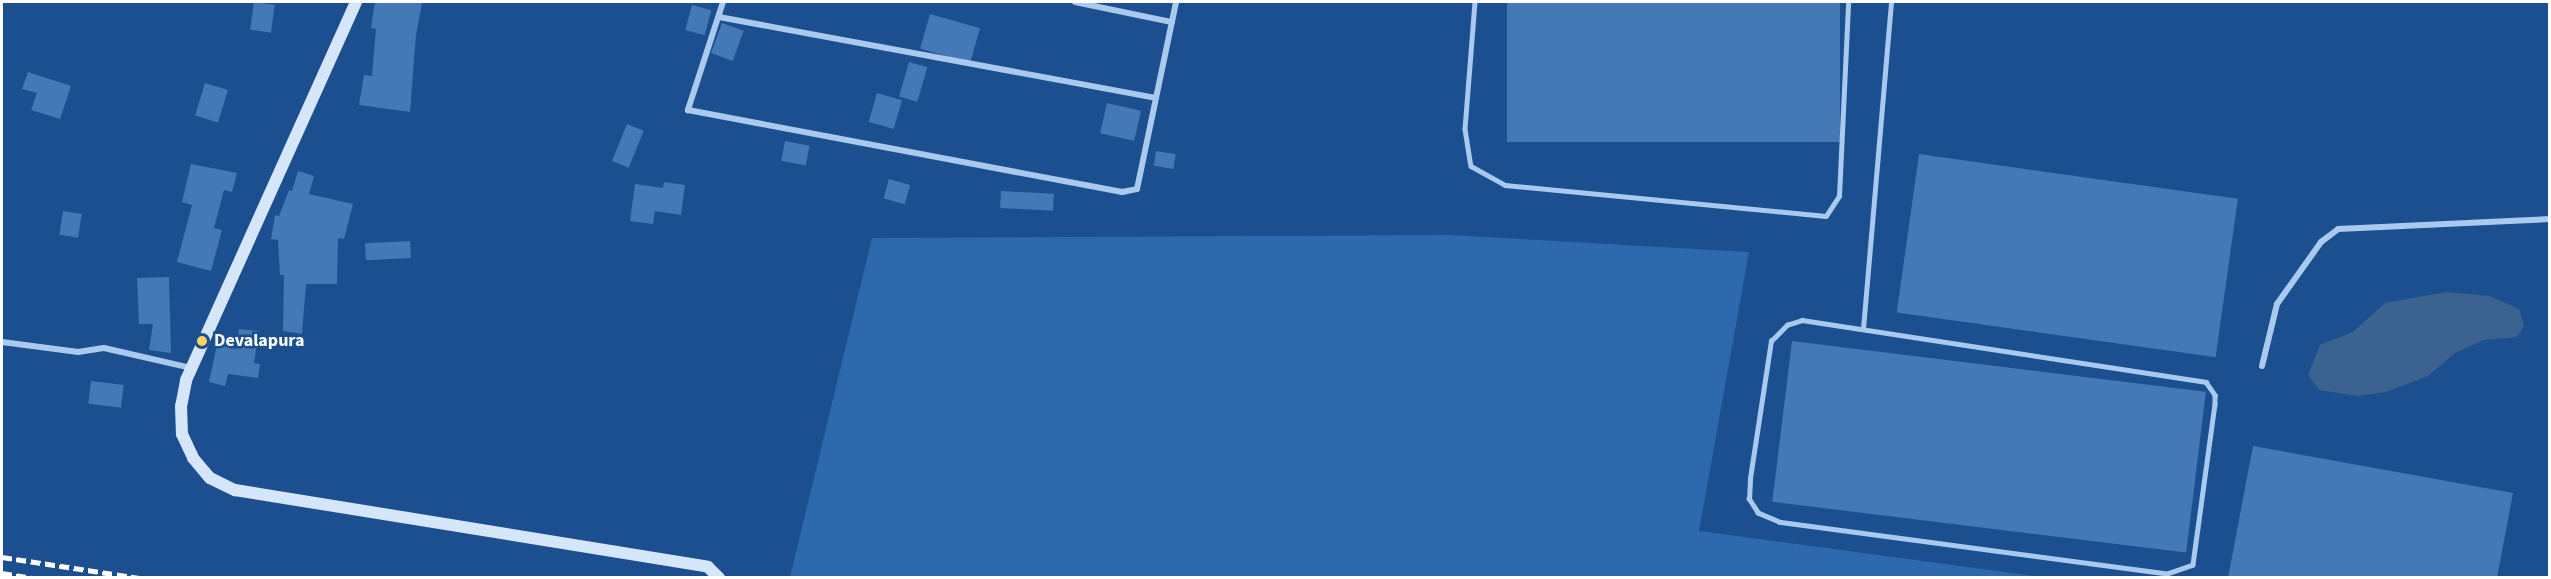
<!DOCTYPE html>
<html>
<head>
<meta charset="utf-8">
<style>
  body { margin:0 }
  #map { position:relative; width:2551px; height:579px; overflow:hidden; background:#1b4f8f; font-family:"Source Sans 3",sans-serif }
  div>[style] { position:absolute }
  .green>* { inset:0; background:#2e69ad }
  .water>* { inset:0; background:#3c6290 }
  .building>* { inset:0; background:#4478b7; transform-origin:0 0 }
  .service>* { height:4.5px; margin:-2.25px; padding:0 2.25px; transform-origin:2.25px; border-radius:2.25px; background:#a9c9ee }
  .minor>* { height:6px; margin:-3px; padding:0 3px; transform-origin:3px; border-radius:3px; background:#a9c9ee }
  .secondary>* { height:12px; margin:-6px; padding:0 6px; transform-origin:6px; border-radius:6px; background:#d6e6fa }
  .rail>* { height:4.5px; margin-top:-2.25px; transform-origin:0; background:repeating-linear-gradient(90deg,#fff 0 10px,transparent 0 14.5px) }
  .dots>* { width:16px; height:16px; translate:-50% -50%; box-sizing:border-box; border:3px solid #1b4f8f; border-radius:50% }
  span { translate:-50% -50%; white-space:nowrap; text-align:center; line-height:1.15; -webkit-text-stroke:5px #1b4f8f; paint-order:stroke }
  .poi-label { font-size:18px; color:#fff; font-weight:700 }
  .left { translate:0 -50%; text-align:left }
  .frame { position:absolute; inset:0; border:3px solid #fff; pointer-events:none }
</style>
</head>
<body>
<div id="map">
  <div class="green">
    <div style="clip-path:polygon(1449px 235px,1749px 252px,1699px 531px,2042px 577px,790px 577px,872px 238px)"></div>
  </div>
  <div class="water">
    <div style="clip-path:polygon(2446px 292px,2490px 296px,2519px 309px,2524px 326px,2517px 337px,2484px 340px,2455px 353px,2428px 376px,2386px 392px,2357px 396px,2319px 390px,2308px 375px,2320px 345px,2353px 332px,2385px 303px)"></div>
  </div>
  <div class="building">
    <div style="left:254px;top:2px;width:21px;height:28px;rotate:8deg"></div>
    <div style="clip-path:polygon(375px 2px,422px 3px,416px 35px,410px 112px,359px 105px,364px 75px,372px 76px,376px 29px,371px 28px)"></div>
    <div style="left:1507px;top:2px;width:333px;height:140px"></div>
    <div style="left:692px;top:5px;width:20px;height:26px;rotate:15deg"></div>
    <div style="left:930px;top:14px;width:52px;height:36px;rotate:16deg"></div>
    <div style="left:722px;top:23px;width:23px;height:32px;rotate:20deg"></div>
    <div style="left:909px;top:62px;width:19px;height:36px;rotate:16deg"></div>
    <div style="clip-path:polygon(28px 72px,71px 86px,60px 119px,31px 110px,37px 93px,22px 89px)"></div>
    <div style="left:205px;top:83px;width:24px;height:34px;rotate:17deg"></div>
    <div style="left:877px;top:93px;width:26px;height:30px;rotate:16deg"></div>
    <div style="left:1107px;top:103px;width:35px;height:31px;rotate:13deg"></div>
    <div style="left:627px;top:124px;width:18px;height:40px;rotate:22deg"></div>
    <div style="left:785px;top:141px;width:25px;height:20px;rotate:11deg"></div>
    <div style="left:1156px;top:151px;width:20px;height:15px;rotate:9deg"></div>
    <div style="left:1919px;top:154px;width:322px;height:160px;rotate:8deg"></div>
    <div style="clip-path:polygon(191px 164px,237px 173px,232px 192px,224px 190px,214px 228px,222px 230px,211px 271px,177px 262px,192px 205px,182px 202px)"></div>
    <div style="clip-path:polygon(298px 171px,314px 176px,309px 194px,353px 204px,344px 239px,338px 238px,337px 284px,306px 284px,302px 334px,283px 331px,284px 275px,280px 275px,278px 240px,271px 239px,275px 215px,279px 216px,289px 190px,292px 191px)"></div>
    <div style="left:889px;top:179px;width:22px;height:20px;rotate:16deg"></div>
    <div style="clip-path:polygon(664px 182px,685px 185px,681px 215px,655px 211px,653px 224px,630px 221px,635px 184px,663px 188px)"></div>
    <div style="left:1001px;top:191px;width:53px;height:17px;rotate:3deg"></div>
    <div style="left:63px;top:211px;width:19px;height:24px;rotate:9deg"></div>
    <div style="left:410px;top:241px;width:17px;height:45px;rotate:87deg"></div>
    <div style="clip-path:polygon(169px 277px,171px 353px,149px 350px,153px 324px,139px 324px,137px 278px)"></div>
    <div style="clip-path:polygon(239px 329px,259px 331px,254px 363px,260px 364px,258px 378px,228px 374px,225px 386px,209px 382px,217px 345px,236px 349px)"></div>
    <div style="left:1792px;top:341px;width:417px;height:162px;rotate:7deg"></div>
    <div style="left:91px;top:381px;width:33px;height:23px;rotate:7deg"></div>
    <div style="clip-path:polygon(2253px 446px,2513px 493px,2497px 578px,2228px 578px)"></div>
  </div>
  <div class="service">
    <div style="left:1475px;top:2px;width:127px;rotate:94.5deg"></div>
    <div style="left:1465px;top:129px;width:37px;rotate:81deg"></div>
    <div style="left:1471px;top:166px;width:39px;rotate:29deg"></div>
    <div style="left:1505px;top:185px;width:322px;rotate:5.5deg"></div>
    <div style="left:1826px;top:216px;width:24px;rotate:-57deg"></div>
    <div style="left:1839px;top:196px;width:194px;rotate:-87.3deg"></div>
    <div style="left:1802px;top:320px;width:409px;rotate:8.7deg"></div>
    <div style="left:2206px;top:382px;width:16px;rotate:55deg"></div>
    <div style="left:2215px;top:395px;width:9px;rotate:90deg"></div>
    <div style="left:2215px;top:404px;width:162px;rotate:97.8deg"></div>
    <div style="left:2193px;top:565px;width:28px;rotate:161deg"></div>
    <div style="left:2167px;top:574px;width:391px;rotate:-172.4deg"></div>
    <div style="left:1779px;top:522px;width:23px;rotate:-157deg"></div>
    <div style="left:1758px;top:513px;width:17px;rotate:-123deg"></div>
    <div style="left:1749px;top:499px;width:21px;rotate:-87deg"></div>
    <div style="left:1750px;top:478px;width:139px;rotate:-81.3deg"></div>
    <div style="left:1771px;top:341px;width:23px;rotate:-45deg"></div>
    <div style="left:1787px;top:325px;width:16px;rotate:-18deg"></div>
    <div style="left:1863px;top:329px;width:328px;rotate:-85.1deg"></div>
  </div>
  <div class="minor">
    <div style="left:723px;top:2px;width:114px;rotate:108deg"></div>
    <div style="left:688px;top:110px;width:442px;rotate:10.7deg"></div>
    <div style="left:1122px;top:192px;width:15px;rotate:-11deg"></div>
    <div style="left:1137px;top:189px;width:191px;rotate:-78.2deg"></div>
    <div style="left:1075px;top:2px;width:99px;rotate:11.7deg"></div>
    <div style="left:719px;top:17px;width:444px;rotate:10.5deg"></div>
    <div style="left:2px;top:342px;width:77px;rotate:7.5deg"></div>
    <div style="left:78px;top:352px;width:26px;rotate:-9deg"></div>
    <div style="left:104px;top:348px;width:89px;rotate:12.9deg"></div>
    <div style="left:2262px;top:366px;width:64px;rotate:-76.4deg"></div>
    <div style="left:2277px;top:304px;width:76px;rotate:-54.6deg"></div>
    <div style="left:2321px;top:242px;width:21px;rotate:-37deg"></div>
    <div style="left:2338px;top:229px;width:212px;rotate:-2.7deg"></div>
  </div>
  <div class="secondary">
    <div style="left:356px;top:2px;width:415px;rotate:114.2deg"></div>
    <div style="left:186px;top:381px;width:25px;rotate:101deg"></div>
    <div style="left:181px;top:406px;width:28px;rotate:88deg"></div>
    <div style="left:182px;top:434px;width:26px;rotate:65deg"></div>
    <div style="left:193px;top:458px;width:26px;rotate:50deg"></div>
    <div style="left:210px;top:478px;width:28px;rotate:26deg"></div>
    <div style="left:235px;top:490px;width:479px;rotate:9.2deg"></div>
    <div style="left:708px;top:567px;width:16px;rotate:45deg"></div>
  </div>
  <div class="rail">
    <div style="left:2px;top:557px;width:139px;rotate:8.7deg"></div>
    <div style="left:2px;top:573px;width:31px;rotate:9deg"></div>
  </div>
  <div class="dots">
    <div style="left:202px;top:341px;background:#ffd166"></div>
  </div>
  <div class="poi-label">
    <span class="left" style="left:214px;top:341px">Devalapura</span>
  </div>
  <div class="frame"></div>
</div>
</body>
</html>
